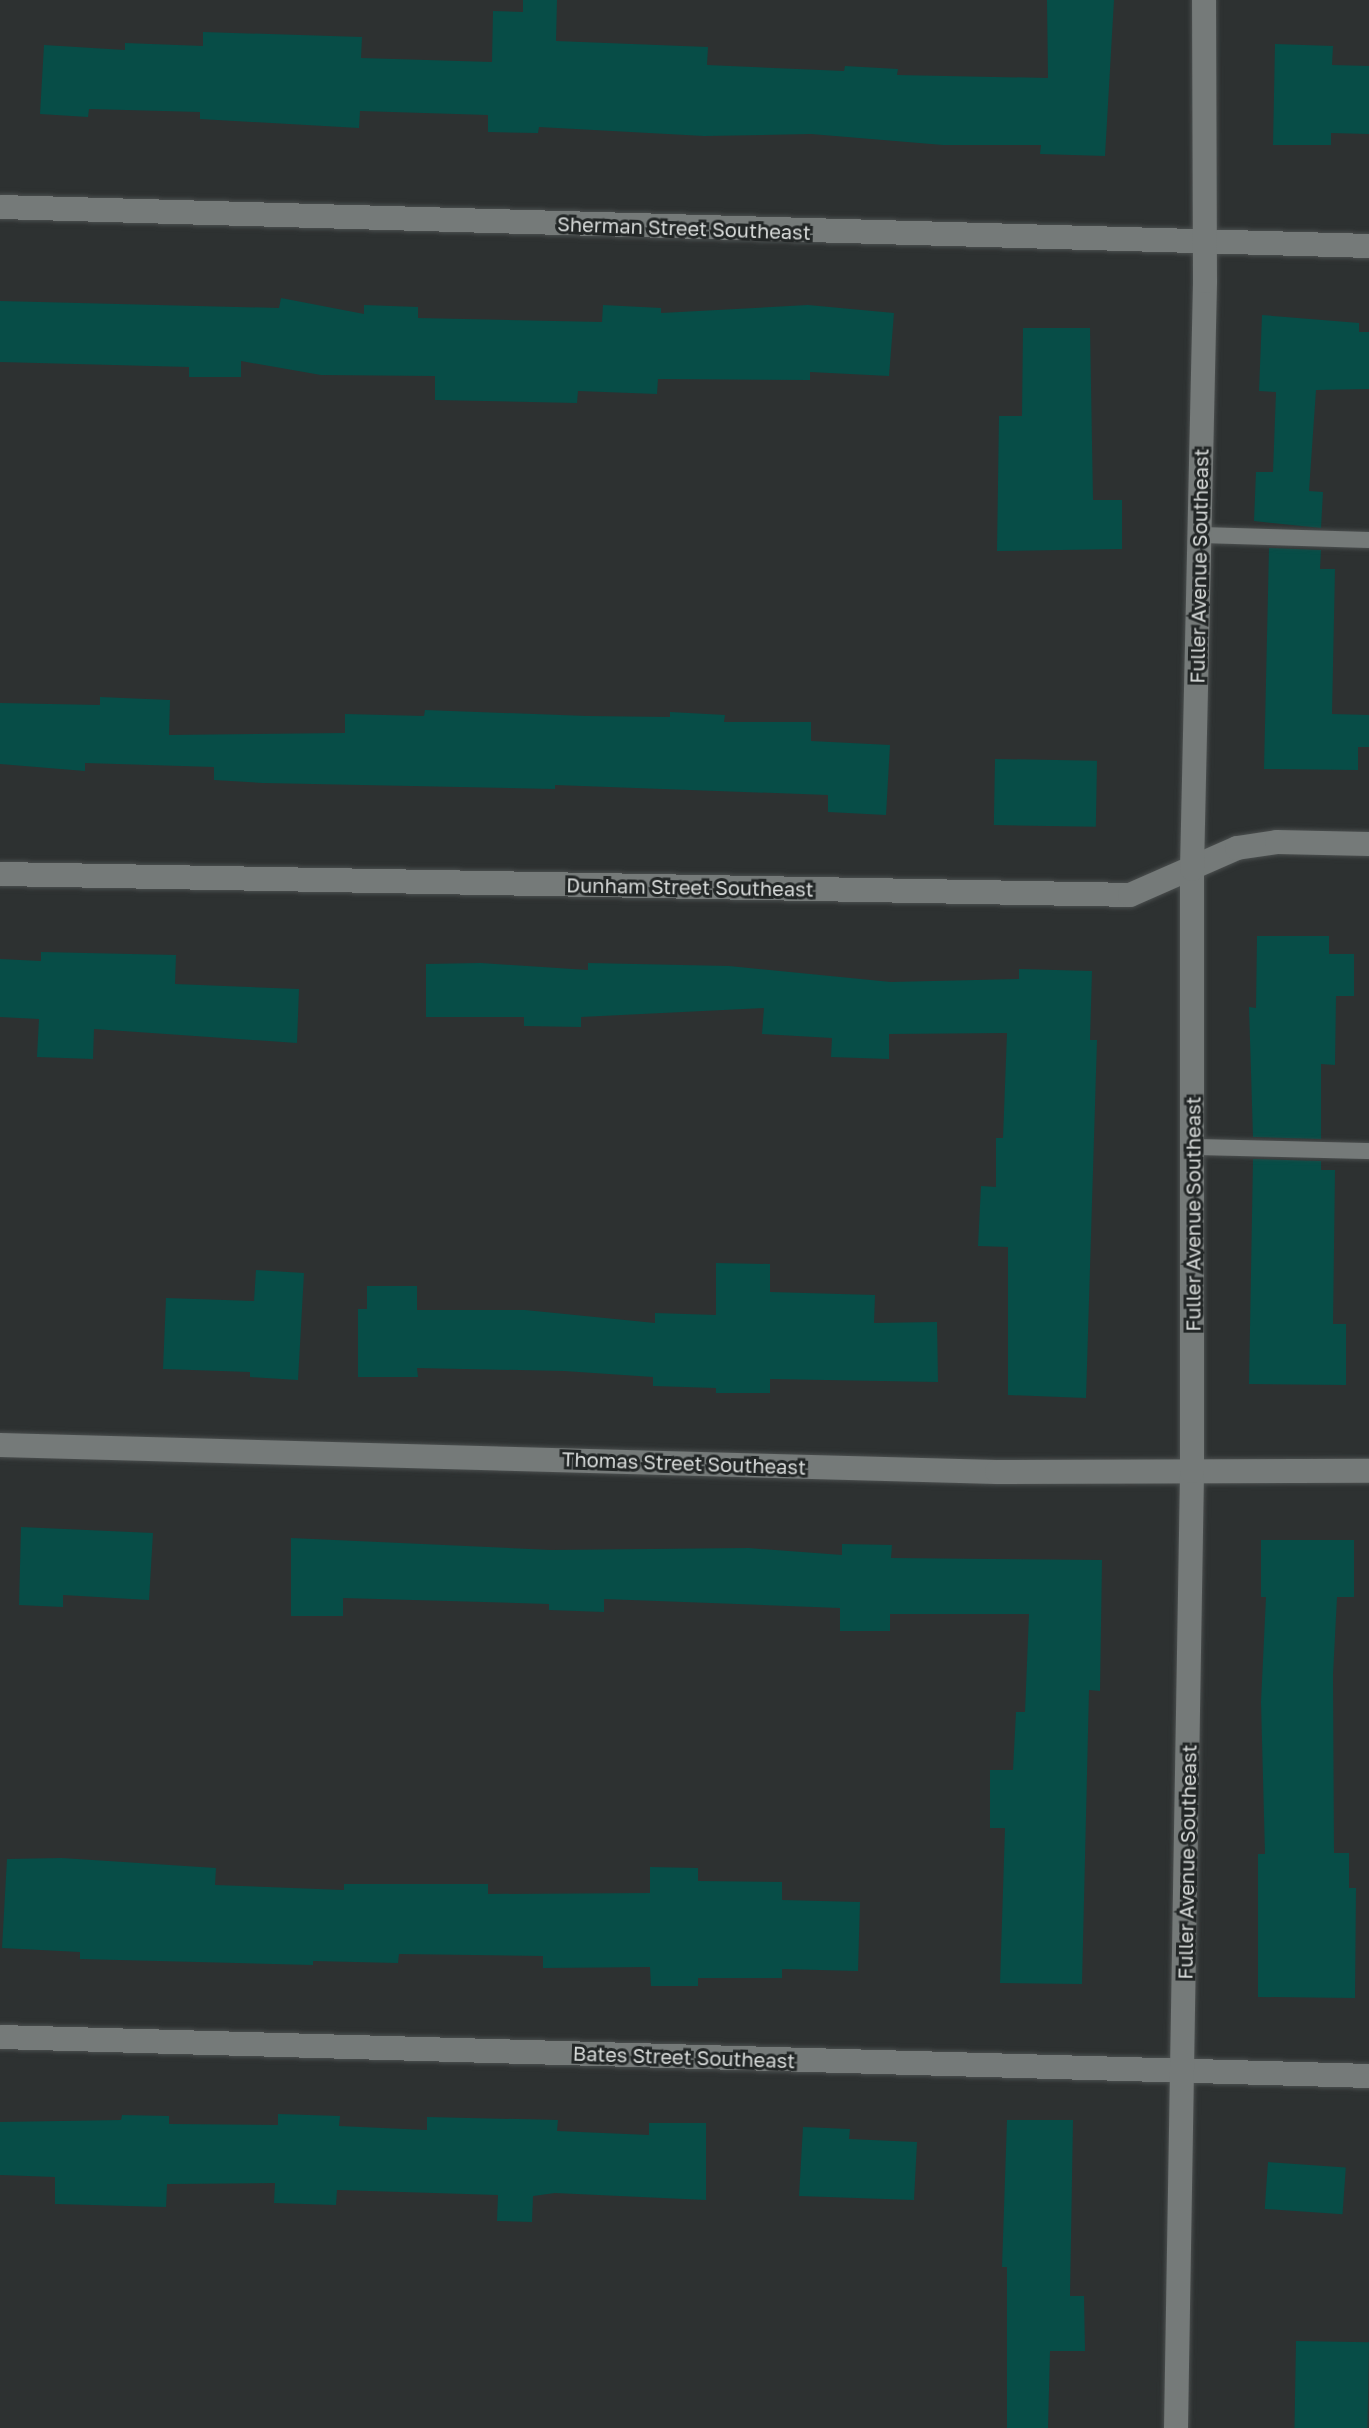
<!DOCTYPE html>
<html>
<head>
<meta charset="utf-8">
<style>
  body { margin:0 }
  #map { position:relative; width:1369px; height:2428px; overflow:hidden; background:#2d3131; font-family:"Golos Text",sans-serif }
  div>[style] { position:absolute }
  .building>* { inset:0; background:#074d47; transform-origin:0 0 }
  .roads { filter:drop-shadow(0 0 2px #4b4f4f) drop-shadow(0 0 2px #4b4f4f) }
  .service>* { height:16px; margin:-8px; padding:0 8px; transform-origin:8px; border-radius:8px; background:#757a79 }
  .minor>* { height:24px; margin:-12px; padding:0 12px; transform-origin:12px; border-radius:12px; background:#757a79 }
  .secondary>* { height:24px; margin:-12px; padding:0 12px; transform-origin:12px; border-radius:12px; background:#757a79 }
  span { translate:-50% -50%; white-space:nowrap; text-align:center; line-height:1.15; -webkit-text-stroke:6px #232727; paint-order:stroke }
  .street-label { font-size:20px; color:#d7dad9 }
</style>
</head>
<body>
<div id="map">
  <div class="building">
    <div style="clip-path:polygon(523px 0,557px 0,556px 41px,708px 47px,707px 65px,844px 71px,845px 66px,898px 69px,897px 75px,1048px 78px,1047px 0,1114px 0,1105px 156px,1040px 154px,1041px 145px,943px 145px,811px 134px,704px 136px,539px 127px,538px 133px,488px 132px,488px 115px,360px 111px,359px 128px,200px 119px,200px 112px,89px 109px,88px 117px,40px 114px,44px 45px,125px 50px,125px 43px,203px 46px,203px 32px,362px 37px,361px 58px,492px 62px,493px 11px,523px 12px)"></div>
    <div style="clip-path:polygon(1275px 44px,1333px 46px,1332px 65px,1369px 66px,1369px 134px,1331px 133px,1331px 145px,1273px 145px)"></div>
    <div style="clip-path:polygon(281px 298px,364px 314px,364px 305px,418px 307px,418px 318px,602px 322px,603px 305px,661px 308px,661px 313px,808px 305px,894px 313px,889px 376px,810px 372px,810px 380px,658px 379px,657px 394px,578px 391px,577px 403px,435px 400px,435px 376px,321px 375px,241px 361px,241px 377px,189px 377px,189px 367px,0 362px,0 301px,279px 308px)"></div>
    <div style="clip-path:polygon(1262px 315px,1359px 323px,1359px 332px,1369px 332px,1369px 389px,1316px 390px,1309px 491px,1323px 492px,1321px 528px,1254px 521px,1256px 472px,1273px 472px,1276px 392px,1259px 391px)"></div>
    <div style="clip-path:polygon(1023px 328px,1090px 328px,1093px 500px,1122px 500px,1122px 549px,997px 551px,999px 416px,1022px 416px)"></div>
    <div style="clip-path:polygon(1269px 548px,1321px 550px,1320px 569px,1335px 569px,1332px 714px,1369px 715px,1369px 747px,1358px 747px,1358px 770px,1264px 769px)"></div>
    <div style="clip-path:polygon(100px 697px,170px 700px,169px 735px,345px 733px,345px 714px,424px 716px,425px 710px,587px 716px,670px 717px,670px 712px,725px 715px,724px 722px,811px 722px,811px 741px,890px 745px,886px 815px,828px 812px,828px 795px,555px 785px,555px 789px,263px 783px,214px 780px,214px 767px,85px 763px,85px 771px,0 764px,0 703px,100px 705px)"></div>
    <div style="left:995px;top:759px;width:102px;height:66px;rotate:1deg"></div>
    <div style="clip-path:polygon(1257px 936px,1329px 936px,1329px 954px,1354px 954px,1354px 996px,1336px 996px,1335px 1065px,1321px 1064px,1321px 1139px,1253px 1137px,1249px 1007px,1256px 1008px)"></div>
    <div style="clip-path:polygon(41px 952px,176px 955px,175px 984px,299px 989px,297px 1043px,94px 1029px,93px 1059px,37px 1057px,39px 1019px,0 1017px,0 959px,41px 961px)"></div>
    <div style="clip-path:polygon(481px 963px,588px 970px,588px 963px,729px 966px,891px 982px,1019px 979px,1019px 969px,1092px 971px,1090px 1040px,1097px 1040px,1086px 1398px,1008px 1395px,1008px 1247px,978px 1246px,981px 1186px,996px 1187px,996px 1138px,1003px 1138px,1007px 1033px,889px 1034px,889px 1059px,831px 1057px,832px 1038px,762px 1034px,764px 1008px,581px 1017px,581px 1027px,524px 1026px,524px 1017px,426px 1017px,426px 964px)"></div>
    <div style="clip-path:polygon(1253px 1159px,1321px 1161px,1321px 1170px,1335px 1170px,1333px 1324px,1346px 1324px,1346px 1385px,1249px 1384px)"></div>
    <div style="clip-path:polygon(716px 1263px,770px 1264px,770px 1292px,875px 1295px,874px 1323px,937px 1322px,938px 1382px,770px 1379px,770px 1393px,716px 1393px,716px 1388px,653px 1386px,653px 1377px,564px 1371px,417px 1368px,418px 1377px,358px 1377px,358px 1309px,367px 1309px,367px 1286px,417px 1286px,417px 1310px,525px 1310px,655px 1323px,655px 1313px,716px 1315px)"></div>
    <div style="clip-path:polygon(256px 1270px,304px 1273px,298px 1380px,250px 1377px,250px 1372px,163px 1369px,166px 1298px,254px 1301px)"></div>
    <div style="clip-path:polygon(21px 1527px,153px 1533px,149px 1600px,63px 1595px,63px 1607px,19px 1605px)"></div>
    <div style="clip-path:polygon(291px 1538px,551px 1550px,749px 1548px,842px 1555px,842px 1544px,892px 1545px,891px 1558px,1102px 1560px,1100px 1691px,1089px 1690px,1082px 1984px,1000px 1983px,1005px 1828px,990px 1828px,990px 1770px,1013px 1770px,1016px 1712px,1025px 1712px,1029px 1614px,890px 1614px,890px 1631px,840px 1631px,840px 1608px,604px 1599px,604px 1612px,549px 1610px,549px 1604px,343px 1598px,343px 1616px,291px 1616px)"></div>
    <div style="clip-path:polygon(1261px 1540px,1354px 1540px,1354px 1597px,1337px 1597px,1333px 1675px,1334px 1853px,1349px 1853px,1349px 1888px,1356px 1888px,1355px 1998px,1258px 1997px,1258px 1854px,1265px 1854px,1261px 1702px,1266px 1597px,1261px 1597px)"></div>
    <div style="clip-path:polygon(62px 1858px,216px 1868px,215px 1885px,344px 1890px,344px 1884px,488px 1884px,488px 1894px,650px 1893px,650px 1867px,698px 1868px,698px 1881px,782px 1882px,782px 1900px,860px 1902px,858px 1971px,782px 1969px,782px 1978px,698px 1978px,698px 1986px,651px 1986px,650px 1967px,543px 1968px,543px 1956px,399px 1954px,398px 1963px,313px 1961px,313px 1965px,80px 1959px,80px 1952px,2px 1948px,7px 1859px)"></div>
    <div style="clip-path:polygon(278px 2114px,340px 2116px,339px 2126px,427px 2130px,427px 2117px,558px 2120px,557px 2131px,649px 2135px,649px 2123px,706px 2123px,706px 2200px,555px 2193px,533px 2196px,532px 2222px,497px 2221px,498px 2195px,337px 2190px,336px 2205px,274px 2203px,275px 2183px,167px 2184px,166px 2207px,55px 2204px,55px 2177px,0 2175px,0 2122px,121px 2120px,122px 2115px,169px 2116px,169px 2124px,278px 2125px)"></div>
    <div style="clip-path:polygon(1007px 2120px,1073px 2120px,1070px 2296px,1084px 2296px,1085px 2351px,1050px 2351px,1048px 2428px,1007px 2428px,1007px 2267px,1002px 2267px)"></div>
    <div style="clip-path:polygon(803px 2127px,850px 2129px,849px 2139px,917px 2142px,914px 2200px,799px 2196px)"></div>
    <div style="left:1268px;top:2162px;width:78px;height:47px;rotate:4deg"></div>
    <div style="left:1296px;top:2341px;width:73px;height:87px;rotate:1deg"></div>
  </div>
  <div class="roads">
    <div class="service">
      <div style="left:1201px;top:535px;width:168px;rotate:1.7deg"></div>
      <div style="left:1194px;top:1147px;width:175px;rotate:1.3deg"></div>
    </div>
    <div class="minor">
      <div style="left:0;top:207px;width:1370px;rotate:1.63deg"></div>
      <div style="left:0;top:874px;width:1130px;rotate:1.06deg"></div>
      <div style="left:1130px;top:895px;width:117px;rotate:-23.7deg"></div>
      <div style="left:1237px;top:848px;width:40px;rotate:-8.5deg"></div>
      <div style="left:1277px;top:842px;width:92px;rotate:1.2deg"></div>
      <div style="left:0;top:1445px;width:997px;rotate:1.55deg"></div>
      <div style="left:997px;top:1472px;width:372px;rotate:-0.2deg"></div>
      <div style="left:0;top:2037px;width:1370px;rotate:1.63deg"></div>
    </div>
    <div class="secondary">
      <div style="left:1176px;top:2428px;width:957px;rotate:-89.04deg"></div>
      <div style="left:1192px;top:1471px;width:602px;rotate:-90deg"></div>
      <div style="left:1192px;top:869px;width:588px;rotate:-88.73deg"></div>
      <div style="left:1205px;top:281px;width:281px;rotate:-90.2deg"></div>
    </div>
  </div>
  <div class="street-label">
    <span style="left:684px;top:228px;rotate:2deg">Sherman Street Southeast</span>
    <span style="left:1199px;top:566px;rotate:-89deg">Fuller Avenue Southeast</span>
    <span style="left:690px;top:887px;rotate:1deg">Dunham Street Southeast</span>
    <span style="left:1193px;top:1214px;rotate:-90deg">Fuller Avenue Southeast</span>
    <span style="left:684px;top:1463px;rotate:2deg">Thomas Street Southeast</span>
    <span style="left:1187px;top:1862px;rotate:-89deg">Fuller Avenue Southeast</span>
    <span style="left:684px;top:2057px;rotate:2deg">Bates Street Southeast</span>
  </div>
</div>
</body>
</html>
